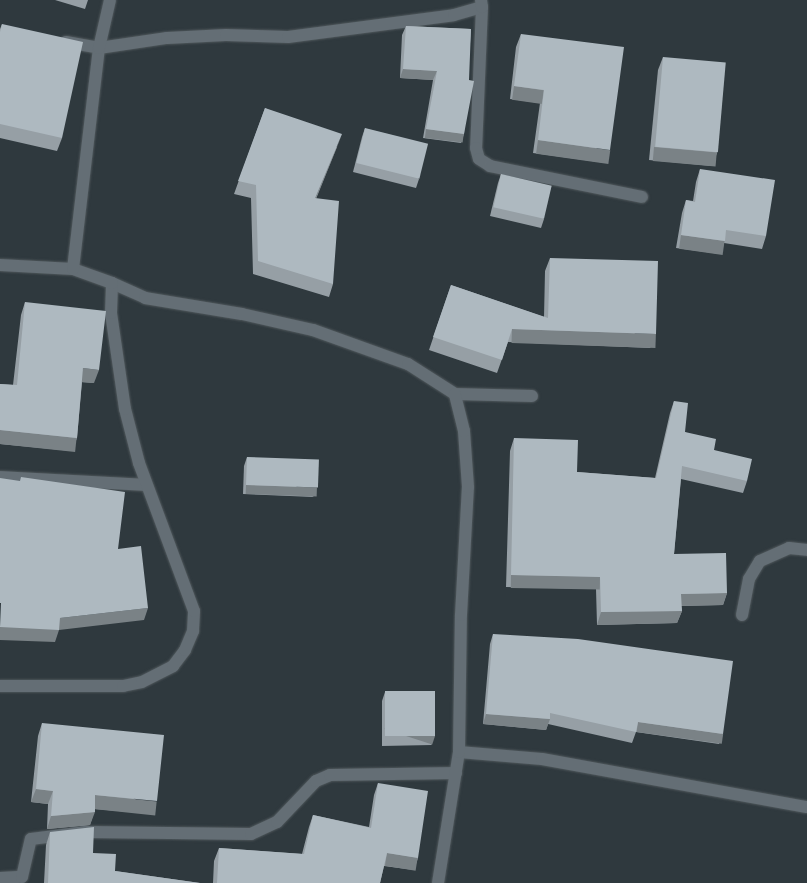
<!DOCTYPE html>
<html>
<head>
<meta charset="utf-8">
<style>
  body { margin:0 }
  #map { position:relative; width:807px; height:883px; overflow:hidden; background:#2f393e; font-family:"Source Serif 4",serif }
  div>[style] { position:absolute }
  .roads { filter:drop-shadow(0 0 1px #4f575b) drop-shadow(0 0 1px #4f575b) }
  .minor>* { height:12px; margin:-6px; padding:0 6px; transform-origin:6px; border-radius:6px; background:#646e75 }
  .wall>* { inset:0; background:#969fa5 }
  .shaded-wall>* { inset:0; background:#7a8286; transform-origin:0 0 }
  .building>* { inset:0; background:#aeb9c0; transform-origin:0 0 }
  span { translate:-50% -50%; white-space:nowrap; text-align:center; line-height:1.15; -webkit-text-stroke:4px #2f393e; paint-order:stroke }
</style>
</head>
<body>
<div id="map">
  <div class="roads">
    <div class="minor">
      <div style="left:482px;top:7px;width:141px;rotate:92.4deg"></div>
      <div style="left:476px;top:148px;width:11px;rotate:75deg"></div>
      <div style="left:479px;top:159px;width:13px;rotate:32deg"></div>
      <div style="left:490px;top:166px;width:155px;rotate:11.5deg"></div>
      <div style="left:66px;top:42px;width:34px;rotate:10deg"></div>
      <div style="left:99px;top:48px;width:69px;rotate:-8.4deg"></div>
      <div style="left:167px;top:38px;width:59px;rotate:-2.9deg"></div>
      <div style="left:226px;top:35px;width:62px;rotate:1.8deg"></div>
      <div style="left:288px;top:37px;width:167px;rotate:-7.5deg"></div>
      <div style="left:454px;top:15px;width:29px;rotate:-16deg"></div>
      <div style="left:482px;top:7px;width:7px;rotate:-98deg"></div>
      <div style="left:0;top:265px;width:73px;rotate:3.1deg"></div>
      <div style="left:112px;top:283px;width:36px;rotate:24deg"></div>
      <div style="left:145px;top:298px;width:98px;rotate:9.4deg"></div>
      <div style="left:242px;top:314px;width:73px;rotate:12.7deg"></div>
      <div style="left:313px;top:330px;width:101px;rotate:19.7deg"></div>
      <div style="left:408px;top:364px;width:56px;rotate:32.6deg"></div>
      <div style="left:455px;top:394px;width:77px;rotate:1.5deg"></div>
      <div style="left:0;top:477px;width:146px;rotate:3.1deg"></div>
      <div style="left:742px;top:615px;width:37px;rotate:-79deg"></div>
      <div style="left:749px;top:579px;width:21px;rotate:-59deg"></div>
      <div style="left:760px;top:561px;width:32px;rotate:-24deg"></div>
      <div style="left:789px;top:548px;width:18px;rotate:6deg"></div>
      <div style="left:0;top:686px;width:123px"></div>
      <div style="left:123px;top:686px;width:19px;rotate:-12deg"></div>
      <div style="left:142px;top:682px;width:35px;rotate:-27deg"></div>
      <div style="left:173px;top:666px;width:20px;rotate:-53deg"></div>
      <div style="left:185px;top:650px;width:21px;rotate:-67deg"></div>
      <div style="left:193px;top:631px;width:20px;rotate:-87deg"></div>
      <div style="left:194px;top:611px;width:158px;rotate:-110.4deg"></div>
      <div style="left:139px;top:463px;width:56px;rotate:-104.5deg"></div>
      <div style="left:125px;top:409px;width:97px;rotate:-98.3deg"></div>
      <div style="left:111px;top:313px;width:30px;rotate:-88deg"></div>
      <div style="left:112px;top:283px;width:41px;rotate:-160.3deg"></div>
      <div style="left:73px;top:269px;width:223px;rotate:-83.3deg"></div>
      <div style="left:99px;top:48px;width:49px;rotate:-77.1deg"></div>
      <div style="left:459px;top:752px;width:83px;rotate:4.8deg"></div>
      <div style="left:542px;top:759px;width:269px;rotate:10.3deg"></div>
      <div style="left:0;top:878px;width:22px;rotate:-3deg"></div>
      <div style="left:22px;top:877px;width:39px;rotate:-77deg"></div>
      <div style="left:31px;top:839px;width:55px;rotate:-7.3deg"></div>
      <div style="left:86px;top:832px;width:165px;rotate:0.7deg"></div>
      <div style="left:251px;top:834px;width:29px;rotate:-25deg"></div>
      <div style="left:277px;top:822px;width:57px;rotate:-46.4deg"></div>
      <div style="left:316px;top:781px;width:15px;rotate:-23deg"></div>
      <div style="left:330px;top:775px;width:126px;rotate:-0.9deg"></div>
      <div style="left:438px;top:883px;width:133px;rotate:-80.9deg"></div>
      <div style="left:459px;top:752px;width:137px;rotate:-89.2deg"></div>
      <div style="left:461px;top:615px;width:128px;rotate:-86.9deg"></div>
      <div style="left:468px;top:487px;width:56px;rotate:-94.1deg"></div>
      <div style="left:464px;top:431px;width:38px;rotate:-104deg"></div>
    </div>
  </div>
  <div class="wall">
    <div style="clip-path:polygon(55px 0,88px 0,85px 9px)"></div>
    <div style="clip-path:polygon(2px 24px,62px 138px,57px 151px,0 138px,0 29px)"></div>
    <div style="clip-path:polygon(406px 26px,471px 29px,464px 134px,461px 143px,423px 138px,433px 80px,400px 78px,402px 35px)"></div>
    <div style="clip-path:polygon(521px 34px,606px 163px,533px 153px,540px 103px,510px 99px,516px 47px)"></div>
    <div style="clip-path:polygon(663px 57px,717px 153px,712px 166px,649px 160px,658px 70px)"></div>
    <div style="clip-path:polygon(265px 108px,337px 147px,316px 199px,333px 284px,329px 297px,253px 274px,251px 198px,234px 194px)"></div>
    <div style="clip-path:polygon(365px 128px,419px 179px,416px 188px,353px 172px,362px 137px)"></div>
    <div style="clip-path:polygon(700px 169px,766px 236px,762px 249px,724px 243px,720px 254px,676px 248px,682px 213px,686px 200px,693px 201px,696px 182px)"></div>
    <div style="clip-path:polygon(501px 174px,544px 219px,541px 228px,490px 216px,498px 183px)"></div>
    <div style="clip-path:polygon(550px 258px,651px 348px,508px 342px,497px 373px,429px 350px,451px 285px,544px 317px,545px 271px)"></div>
    <div style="clip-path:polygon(25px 302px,94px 383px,82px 382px,77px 438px,72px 451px,0 444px,0 384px,13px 385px,21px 315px)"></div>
    <div style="clip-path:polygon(674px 401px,685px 432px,714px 450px,747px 481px,743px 493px,681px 479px,674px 554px,727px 593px,723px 605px,681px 606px,682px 611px,677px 623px,597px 625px,596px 589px,506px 587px,510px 451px,514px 438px,577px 472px,655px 478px,670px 413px)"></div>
    <div style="clip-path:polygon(247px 457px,314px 497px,243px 494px,244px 466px)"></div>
    <div style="clip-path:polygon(493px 634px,723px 734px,719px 744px,636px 732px,632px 743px,548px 724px,546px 730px,483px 724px,490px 644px)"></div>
    <div style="clip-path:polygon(385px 692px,432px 745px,382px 746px,382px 701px)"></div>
    <div style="clip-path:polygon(42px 723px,153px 814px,95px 809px,90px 825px,47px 829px,48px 804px,31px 802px,38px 736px)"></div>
    <div style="clip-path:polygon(378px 783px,418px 858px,414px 870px,384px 866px,380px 883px,213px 883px,214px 861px,219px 848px,302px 854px,309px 827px,313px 815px,369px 827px,374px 795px)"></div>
    <div style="clip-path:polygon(50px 832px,93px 853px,115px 871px,200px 883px,44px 883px,46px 845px)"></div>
  </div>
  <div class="shaded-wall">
    <div style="clip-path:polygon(403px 69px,437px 71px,433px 80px,400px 78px)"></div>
    <div style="left:514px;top:86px;width:30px;height:14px;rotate:8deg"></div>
    <div style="left:426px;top:129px;width:38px;height:9px;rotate:7deg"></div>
    <div style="clip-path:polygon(342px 134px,337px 147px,310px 212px,315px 198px)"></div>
    <div style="left:538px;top:140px;width:73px;height:14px;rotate:8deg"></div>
    <div style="left:654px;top:147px;width:63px;height:14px;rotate:5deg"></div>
    <div style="left:681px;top:235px;width:44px;height:14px;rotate:8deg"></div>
    <div style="left:512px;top:329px;width:144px;height:14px;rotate:2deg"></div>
    <div style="clip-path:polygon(83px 368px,99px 370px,94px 383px,79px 382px)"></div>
    <div style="left:0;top:430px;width:77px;height:14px;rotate:6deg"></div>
    <div style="left:246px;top:485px;width:71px;height:9px;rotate:2deg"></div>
    <div style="left:511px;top:575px;width:89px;height:13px;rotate:1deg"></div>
    <div style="clip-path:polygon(727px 593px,723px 605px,677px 606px,681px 594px)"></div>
    <div style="clip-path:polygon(148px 608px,144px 620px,59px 630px,55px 642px,0 640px,0 627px,60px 618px)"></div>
    <div style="clip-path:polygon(682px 611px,677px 623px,597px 625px,601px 612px)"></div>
    <div style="clip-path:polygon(486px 714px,550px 719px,546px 730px,483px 724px)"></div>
    <div style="left:638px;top:722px;width:86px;height:10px;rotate:8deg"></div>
    <div style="left:435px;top:736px;width:9px;height:50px;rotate:108deg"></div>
    <div style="clip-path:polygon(36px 789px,53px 791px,48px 804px,31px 802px)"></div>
    <div style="left:95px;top:795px;width:62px;height:14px;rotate:6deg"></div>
    <div style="clip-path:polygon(95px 812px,90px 825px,47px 829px,51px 816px)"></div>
    <div style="left:387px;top:853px;width:31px;height:13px;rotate:9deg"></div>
  </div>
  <div class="building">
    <div style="clip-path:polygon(2px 24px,83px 42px,62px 138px,0 124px,0 32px)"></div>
    <div style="clip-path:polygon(406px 26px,471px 29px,469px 80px,474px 81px,464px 134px,426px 129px,437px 71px,403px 69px)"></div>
    <div style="clip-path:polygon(521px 34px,624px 47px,610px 150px,538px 140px,544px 90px,514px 86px)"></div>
    <div style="left:663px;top:57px;width:63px;height:90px;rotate:5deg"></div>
    <div style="clip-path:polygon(265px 108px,342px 134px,315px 198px,339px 201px,333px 284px,258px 261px,256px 185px,238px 181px)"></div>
    <div style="left:365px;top:128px;width:65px;height:36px;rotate:14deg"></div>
    <div style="clip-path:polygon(700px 169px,775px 180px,766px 236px,726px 230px,725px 241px,681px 235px,686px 200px,695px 202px)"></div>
    <div style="left:501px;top:174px;width:52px;height:34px;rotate:13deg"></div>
    <div style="clip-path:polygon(550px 258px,658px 261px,656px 334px,512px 329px,502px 360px,433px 337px,451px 285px,548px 318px)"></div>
    <div style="clip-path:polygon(25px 302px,106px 311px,99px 370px,83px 368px,77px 438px,0 430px,0 384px,17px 385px)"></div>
    <div style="clip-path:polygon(674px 401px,688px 403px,685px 432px,716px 439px,714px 450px,752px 459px,747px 481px,682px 466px,674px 554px,726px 553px,727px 593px,681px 594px,682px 611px,601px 612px,600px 577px,511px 575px,514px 438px,578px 440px,577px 472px,656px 478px)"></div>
    <div style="left:247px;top:457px;width:72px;height:28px;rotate:2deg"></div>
    <div style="clip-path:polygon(21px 477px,125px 492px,118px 549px,141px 546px,148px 608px,60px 618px,59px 630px,0 627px,1px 603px,0 603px,0 478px,20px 481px)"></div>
    <div style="clip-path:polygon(493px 634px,578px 639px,733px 661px,723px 734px,638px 722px,636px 732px,550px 713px,550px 719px,486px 714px)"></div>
    <div style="left:435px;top:691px;width:45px;height:50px;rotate:90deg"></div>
    <div style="clip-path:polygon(42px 723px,164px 735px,157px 801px,95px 795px,95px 812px,51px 816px,53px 791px,36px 789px)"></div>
    <div style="clip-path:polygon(378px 783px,428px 791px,418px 858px,387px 853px,380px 883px,217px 883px,219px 848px,304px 854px,313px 815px,371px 828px)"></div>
    <div style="clip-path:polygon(94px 827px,93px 853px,116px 854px,115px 871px,200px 883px,48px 883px,50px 832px)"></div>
  </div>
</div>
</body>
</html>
